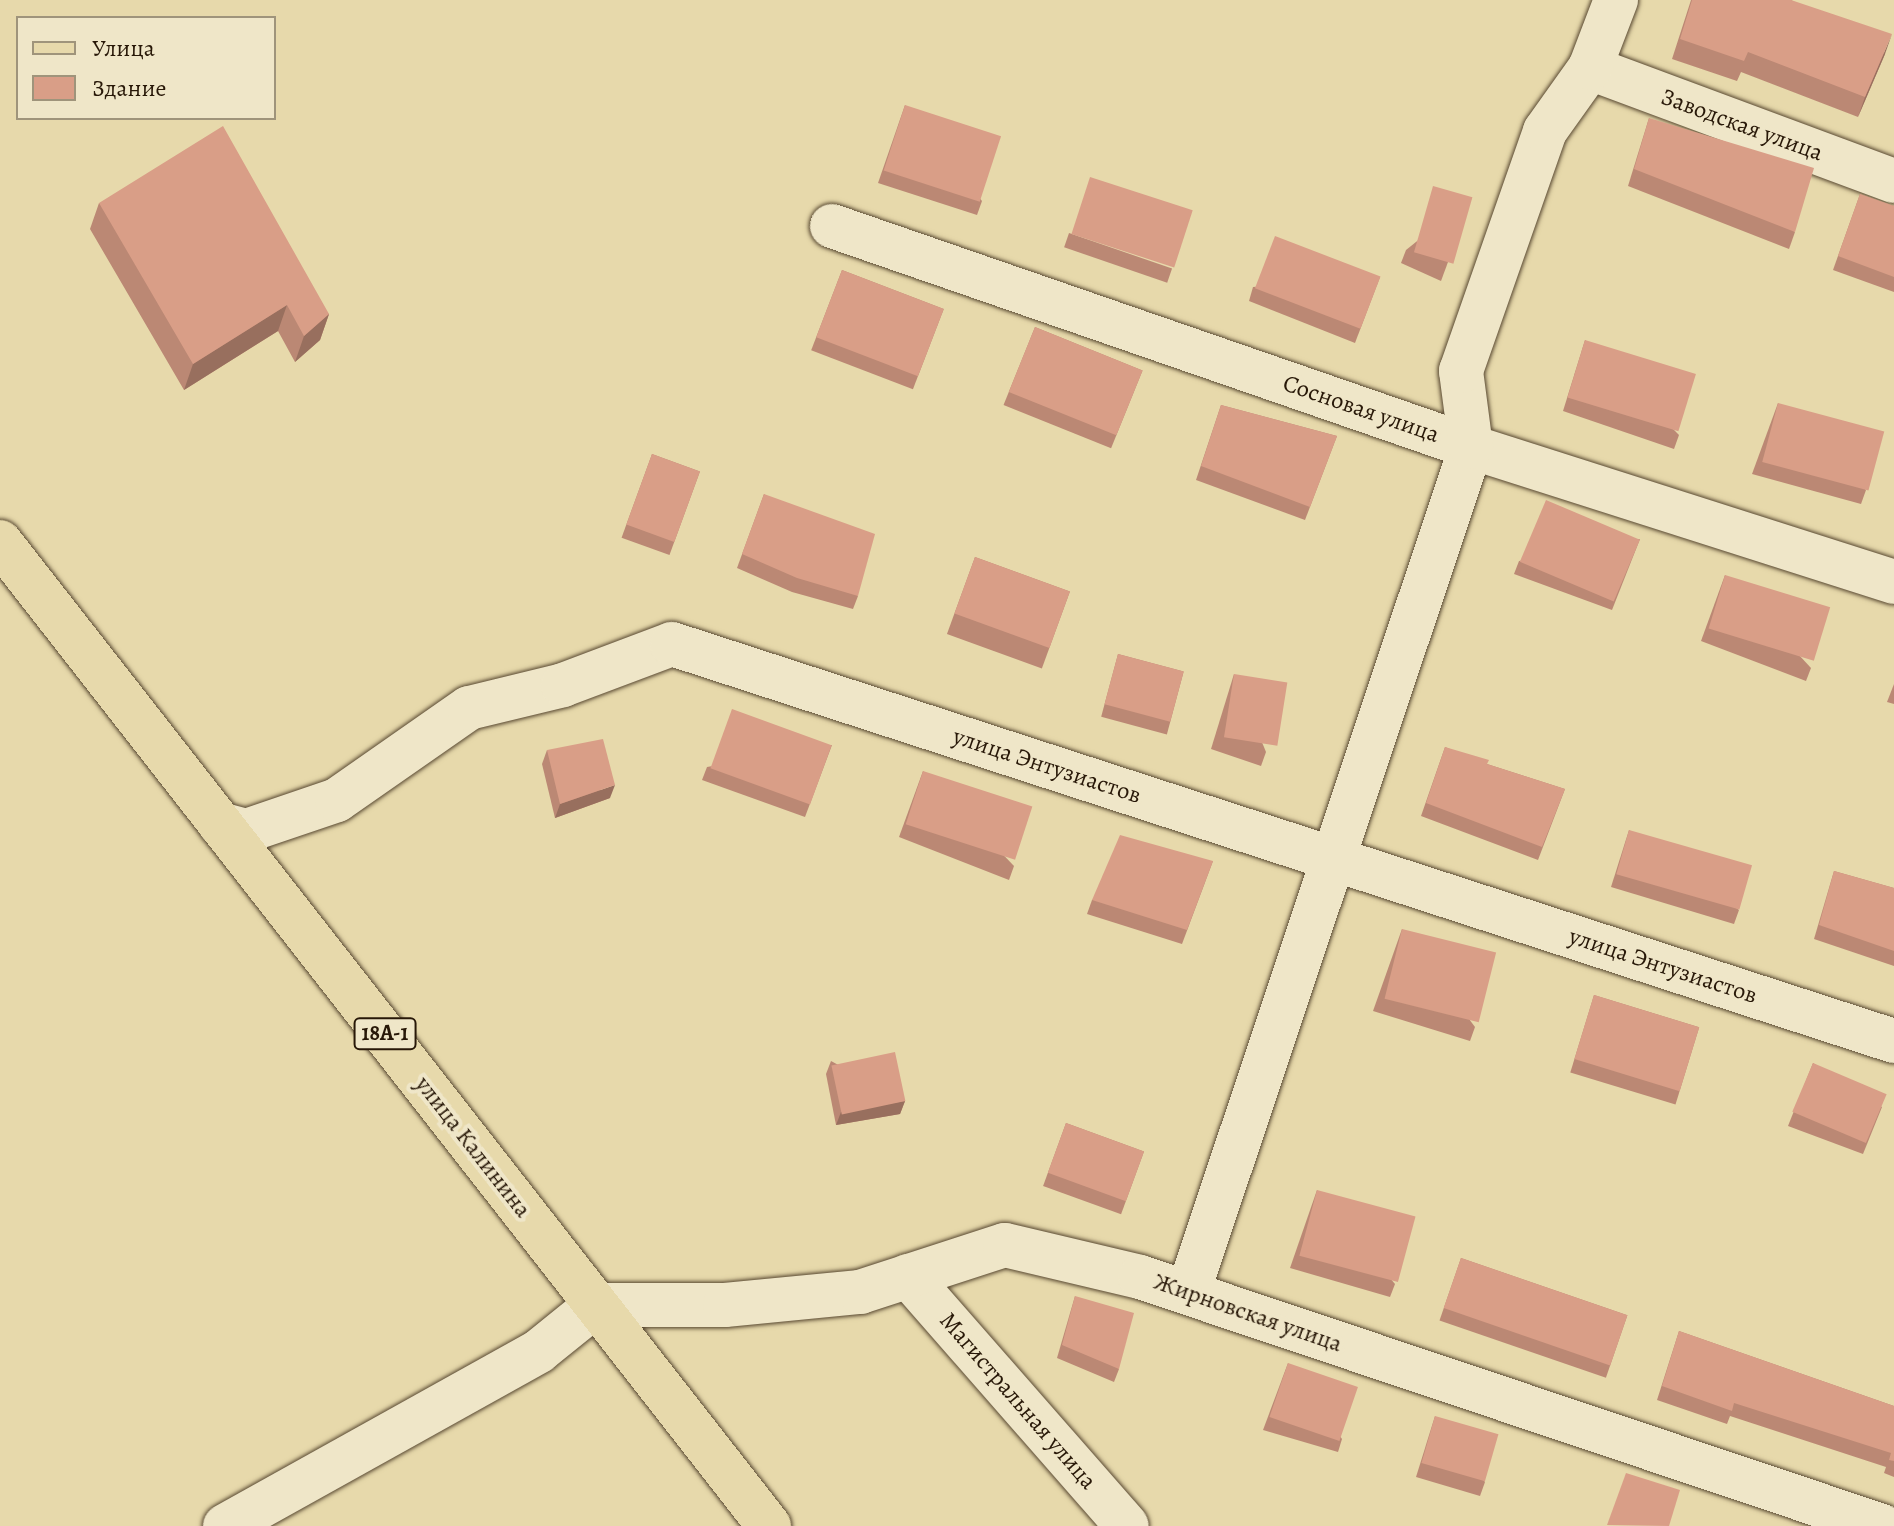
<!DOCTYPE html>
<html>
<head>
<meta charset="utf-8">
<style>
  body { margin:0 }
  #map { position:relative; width:1894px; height:1526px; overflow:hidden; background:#e7d9ab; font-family:Alegreya,serif }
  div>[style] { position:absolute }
  .roads { filter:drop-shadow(0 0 2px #584831) drop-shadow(0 0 2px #584831) }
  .minor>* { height:44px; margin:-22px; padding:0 22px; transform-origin:22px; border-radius:22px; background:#efe6c8 }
  .major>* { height:44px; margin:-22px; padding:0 22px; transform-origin:22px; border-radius:22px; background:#e7d9ab }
  .wall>* { inset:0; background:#bb8874; transform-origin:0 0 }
  .shaded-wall>* { inset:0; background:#986f5e }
  .building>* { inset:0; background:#d99e87; transform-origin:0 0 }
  span { translate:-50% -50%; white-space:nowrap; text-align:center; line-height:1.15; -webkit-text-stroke:8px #efe6c8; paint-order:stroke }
  .shield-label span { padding:2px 6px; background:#efe6c8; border:2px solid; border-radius:6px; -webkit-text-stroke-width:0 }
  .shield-label { font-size:22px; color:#281808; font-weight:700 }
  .street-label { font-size:24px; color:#281808 }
  .legend { position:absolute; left:16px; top:16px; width:260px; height:104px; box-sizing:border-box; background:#efe6c8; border:2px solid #9f947b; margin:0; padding:10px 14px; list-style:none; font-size:24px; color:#281808 }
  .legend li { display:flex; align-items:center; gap:16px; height:40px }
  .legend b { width:40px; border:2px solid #9f947b }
</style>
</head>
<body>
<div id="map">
  <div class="roads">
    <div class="minor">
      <div style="left:1590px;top:68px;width:324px;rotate:20.4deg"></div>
      <div style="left:832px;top:226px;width:676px;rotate:19.08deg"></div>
      <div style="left:1471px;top:447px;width:444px;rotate:17.7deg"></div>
      <div style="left:220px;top:824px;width:27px;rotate:15deg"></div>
      <div style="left:246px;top:831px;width:96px;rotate:-18.8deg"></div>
      <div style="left:337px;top:800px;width:161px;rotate:-34.9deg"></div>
      <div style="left:469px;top:708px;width:97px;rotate:-13.7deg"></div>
      <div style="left:563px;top:685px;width:116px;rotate:-20.6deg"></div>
      <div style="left:672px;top:644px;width:1285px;rotate:18deg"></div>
      <div style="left:908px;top:1276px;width:332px;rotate:48.8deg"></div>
      <div style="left:1188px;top:1293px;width:892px;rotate:-71.5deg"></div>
      <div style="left:1471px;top:447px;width:77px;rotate:-97.5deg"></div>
      <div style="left:1461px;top:371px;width:254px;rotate:-70.7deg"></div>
      <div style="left:1545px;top:131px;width:77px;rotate:-54.5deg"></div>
      <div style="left:1590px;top:68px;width:73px;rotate:-69.1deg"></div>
      <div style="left:225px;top:1526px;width:359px;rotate:-29.1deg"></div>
      <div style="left:539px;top:1351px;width:73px;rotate:-38.9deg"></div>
      <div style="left:596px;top:1305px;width:129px"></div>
      <div style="left:725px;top:1305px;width:136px;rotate:-5.5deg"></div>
      <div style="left:860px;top:1292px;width:152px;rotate:-18deg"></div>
      <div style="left:1005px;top:1245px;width:139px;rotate:13.3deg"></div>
      <div style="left:1140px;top:1277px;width:783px;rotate:18.55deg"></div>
    </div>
    <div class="major">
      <div style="left:0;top:542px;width:1249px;rotate:51.99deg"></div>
    </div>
  </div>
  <div class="wall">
    <div style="clip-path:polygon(1691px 0,1791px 0,1885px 54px,1858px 117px,1741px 72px,1737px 81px,1672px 59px)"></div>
    <div style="clip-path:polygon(905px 105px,982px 201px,977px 215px,878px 183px)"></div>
    <div style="clip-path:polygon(1649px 118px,1795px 232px,1789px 249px,1628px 186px)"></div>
    <div style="clip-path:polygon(1860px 194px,1894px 206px,1894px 292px,1833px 270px)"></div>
    <div style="clip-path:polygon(1472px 197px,1441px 281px,1401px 263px,1406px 250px)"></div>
    <div style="clip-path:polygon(99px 203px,329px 314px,320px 340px,295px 362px,278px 331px,184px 390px,90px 229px)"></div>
    <div style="left:1069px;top:233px;width:109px;height:15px;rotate:19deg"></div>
    <div style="left:842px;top:270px;width:109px;height:86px;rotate:21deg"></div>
    <div style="clip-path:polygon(1380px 277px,1355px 343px,1249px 301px,1253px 287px)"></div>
    <div style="left:1035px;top:327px;width:116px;height:84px;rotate:22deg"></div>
    <div style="clip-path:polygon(1585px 340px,1679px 435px,1674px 449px,1563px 411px)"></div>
    <div style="clip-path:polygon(1778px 403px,1866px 490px,1861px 504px,1752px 474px)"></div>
    <div style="clip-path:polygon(1221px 405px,1337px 436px,1305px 520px,1196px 480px)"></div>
    <div style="left:652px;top:454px;width:51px;height:89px;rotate:20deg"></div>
    <div style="clip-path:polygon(764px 494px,858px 596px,853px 609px,792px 592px,737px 568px)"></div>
    <div style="clip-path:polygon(1640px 539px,1612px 610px,1514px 574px,1519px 561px)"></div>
    <div style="left:975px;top:557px;width:101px;height:82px;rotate:20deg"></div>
    <div style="clip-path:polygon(1725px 575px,1811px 668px,1806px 681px,1701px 641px)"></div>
    <div style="left:1118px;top:654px;width:68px;height:65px;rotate:15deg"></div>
    <div style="clip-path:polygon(1234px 674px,1266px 752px,1261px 766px,1211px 749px)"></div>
    <div style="clip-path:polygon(1894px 684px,1894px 704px,1887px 702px)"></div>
    <div style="clip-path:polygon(832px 745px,805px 817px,702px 780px,707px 767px)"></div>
    <div style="clip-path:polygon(1445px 747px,1487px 764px,1565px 789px,1538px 860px,1421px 816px)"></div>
    <div style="clip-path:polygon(547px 750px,610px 798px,555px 818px,542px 764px)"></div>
    <div style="clip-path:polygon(923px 771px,1014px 866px,1009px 880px,899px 837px)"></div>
    <div style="clip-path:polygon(1629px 830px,1739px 910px,1734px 924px,1611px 887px)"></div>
    <div style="clip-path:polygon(1213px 861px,1182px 944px,1087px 914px,1092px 900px)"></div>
    <div style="clip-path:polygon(1834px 871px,1894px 888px,1894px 966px,1814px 939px)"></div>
    <div style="clip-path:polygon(1402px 929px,1475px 1027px,1470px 1041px,1373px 1011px)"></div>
    <div style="left:1594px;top:995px;width:110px;height:81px;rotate:17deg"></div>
    <div style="clip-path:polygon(831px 1061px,905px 1101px,900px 1114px,836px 1125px,826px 1074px)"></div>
    <div style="clip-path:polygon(1813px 1063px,1882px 1107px,1863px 1154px,1788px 1126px)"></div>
    <div style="left:1066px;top:1123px;width:83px;height:67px;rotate:20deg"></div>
    <div style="clip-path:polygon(1317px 1190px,1395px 1284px,1390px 1297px,1290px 1268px)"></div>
    <div style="left:1461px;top:1258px;width:176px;height:66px;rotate:19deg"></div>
    <div style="clip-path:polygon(1075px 1296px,1119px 1369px,1114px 1382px,1057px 1358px)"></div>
    <div style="clip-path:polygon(1679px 1331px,1894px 1406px,1894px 1477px,1884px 1473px,1886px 1467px,1730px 1416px,1727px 1424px,1657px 1400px)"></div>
    <div style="clip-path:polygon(1288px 1363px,1342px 1439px,1338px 1452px,1263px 1430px)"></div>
    <div style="clip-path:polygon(1435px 1416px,1485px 1482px,1480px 1496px,1416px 1477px)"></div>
  </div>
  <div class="shaded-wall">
    <div style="clip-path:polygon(1892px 34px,1885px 54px,1858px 117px,1865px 97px)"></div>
    <div style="clip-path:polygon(287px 305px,278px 331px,184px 390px,193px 364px)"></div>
    <div style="clip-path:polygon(329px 314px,320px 340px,295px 362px,304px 336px)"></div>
    <div style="clip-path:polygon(615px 785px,610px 798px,555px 818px,560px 804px)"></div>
    <div style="clip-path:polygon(905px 1101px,900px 1114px,836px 1125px,841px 1112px)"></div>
  </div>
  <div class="building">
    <div style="clip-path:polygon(1692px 0,1791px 0,1892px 34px,1865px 97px,1748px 52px,1744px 61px,1680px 39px)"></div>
    <div style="left:905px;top:105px;width:101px;height:69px;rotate:18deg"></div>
    <div style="clip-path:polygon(1649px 118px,1814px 168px,1795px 232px,1634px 169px)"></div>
    <div style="clip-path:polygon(223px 126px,329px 314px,304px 336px,287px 305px,193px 364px,99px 203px)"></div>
    <div style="left:1090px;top:177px;width:108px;height:60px;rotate:18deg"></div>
    <div style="left:1433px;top:186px;width:41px;height:69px;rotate:16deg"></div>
    <div style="clip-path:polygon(1860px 194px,1894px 206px,1894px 277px,1838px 256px)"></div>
    <div style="left:1275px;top:236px;width:113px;height:56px;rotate:21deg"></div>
    <div style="left:842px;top:270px;width:109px;height:72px;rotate:21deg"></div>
    <div style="left:1035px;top:327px;width:116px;height:70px;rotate:22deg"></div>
    <div style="left:1585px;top:340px;width:116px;height:60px;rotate:17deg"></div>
    <div style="left:1778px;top:403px;width:110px;height:61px;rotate:15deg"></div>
    <div style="clip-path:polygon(1221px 405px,1337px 436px,1310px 507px,1201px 466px)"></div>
    <div style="left:652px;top:454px;width:51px;height:75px;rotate:20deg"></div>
    <div style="clip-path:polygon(764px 494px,875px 534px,858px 596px,797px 578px,742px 554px)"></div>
    <div style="left:1546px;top:500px;width:102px;height:67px;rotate:23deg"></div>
    <div style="left:975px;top:557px;width:101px;height:60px;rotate:20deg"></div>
    <div style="left:1725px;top:575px;width:110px;height:56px;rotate:17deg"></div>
    <div style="left:1118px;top:654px;width:68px;height:52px;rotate:15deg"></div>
    <div style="left:1234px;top:674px;width:54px;height:64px;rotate:9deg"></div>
    <div style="left:732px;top:709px;width:106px;height:63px;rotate:20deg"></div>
    <div style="clip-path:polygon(603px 739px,615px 785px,560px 804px,547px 750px)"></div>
    <div style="clip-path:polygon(1445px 747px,1489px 760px,1487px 764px,1565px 789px,1542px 847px,1426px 803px)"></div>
    <div style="left:923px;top:771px;width:115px;height:56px;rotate:18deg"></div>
    <div style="left:1629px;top:830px;width:128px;height:46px;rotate:16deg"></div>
    <div style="clip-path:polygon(1120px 835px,1213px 861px,1187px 930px,1092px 900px)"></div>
    <div style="clip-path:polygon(1834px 871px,1894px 888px,1894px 951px,1819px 925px)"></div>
    <div style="left:1402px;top:929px;width:97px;height:72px;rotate:14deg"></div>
    <div style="left:1594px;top:995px;width:110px;height:67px;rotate:17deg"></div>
    <div style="left:895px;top:1052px;width:50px;height:65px;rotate:78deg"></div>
    <div style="left:1813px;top:1063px;width:80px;height:53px;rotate:23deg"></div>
    <div style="left:1066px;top:1123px;width:83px;height:53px;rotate:20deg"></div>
    <div style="left:1317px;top:1190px;width:102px;height:68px;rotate:15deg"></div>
    <div style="left:1461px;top:1258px;width:176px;height:53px;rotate:19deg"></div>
    <div style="clip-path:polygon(1075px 1296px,1134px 1313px,1119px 1369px,1062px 1345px)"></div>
    <div style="clip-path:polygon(1679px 1331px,1894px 1406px,1894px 1461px,1889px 1460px,1891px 1453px,1734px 1403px,1732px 1411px,1662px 1386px)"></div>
    <div style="left:1288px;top:1363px;width:74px;height:57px;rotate:19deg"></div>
    <div style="left:1435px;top:1416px;width:66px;height:49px;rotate:16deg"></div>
    <div style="clip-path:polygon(1626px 1473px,1680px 1490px,1669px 1526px,1607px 1525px)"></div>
  </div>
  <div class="shield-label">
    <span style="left:385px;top:1034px">18А-1</span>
  </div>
  <div class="street-label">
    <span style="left:1742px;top:125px;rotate:20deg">Заводская улица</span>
    <span style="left:1361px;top:409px;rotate:19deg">Сосновая улица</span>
    <span style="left:1047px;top:766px;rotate:18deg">улица Энтузиастов</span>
    <span style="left:1663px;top:966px;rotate:18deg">улица Энтузиастов</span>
    <span style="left:473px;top:1147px;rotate:52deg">улица Калинина</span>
    <span style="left:1248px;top:1313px;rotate:19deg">Жирновская улица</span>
    <span style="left:1018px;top:1401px;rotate:49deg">Магистральная улица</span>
  </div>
  <ul class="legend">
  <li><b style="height:10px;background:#e7d9ab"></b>Улица</li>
  <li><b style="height:22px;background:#d99e87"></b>Здание</li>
  </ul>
</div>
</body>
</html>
